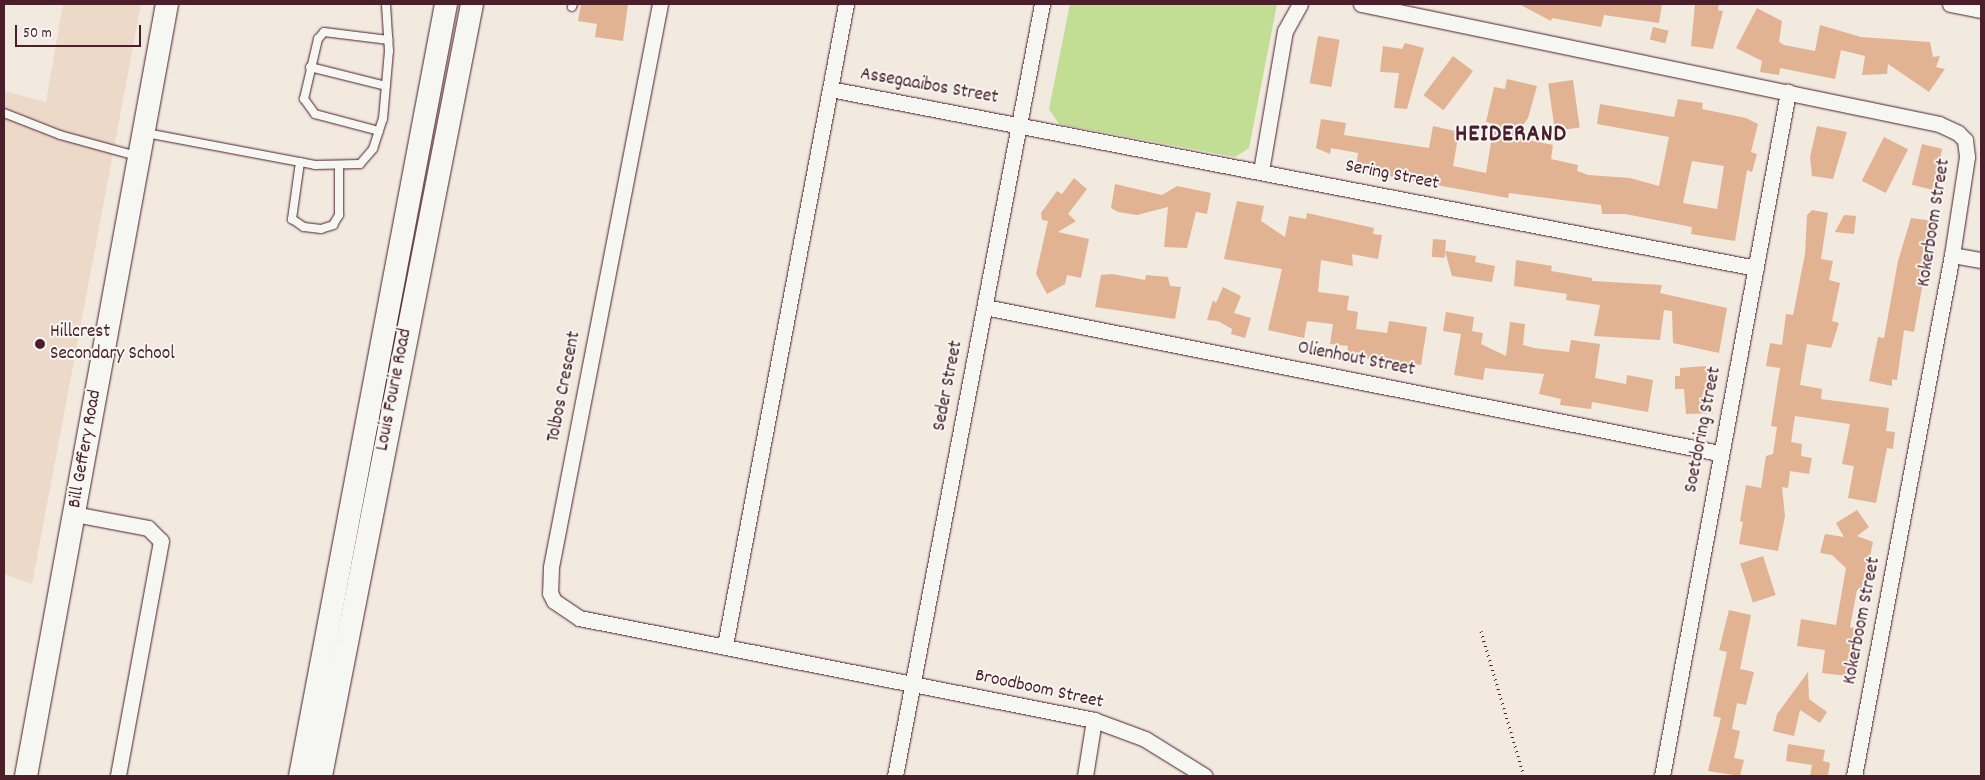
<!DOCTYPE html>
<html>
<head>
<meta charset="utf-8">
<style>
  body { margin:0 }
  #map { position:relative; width:1985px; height:780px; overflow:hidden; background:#f2e9df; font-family:Dekko,sans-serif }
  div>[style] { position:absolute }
  .built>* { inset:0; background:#edd9c8 }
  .green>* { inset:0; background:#c2dd94 }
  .building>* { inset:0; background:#e1b392; transform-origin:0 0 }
  .path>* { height:3px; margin-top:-1.5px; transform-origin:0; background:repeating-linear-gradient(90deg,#4a1f2b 0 1px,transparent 0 5px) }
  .roads { filter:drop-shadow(0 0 1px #4a1f2b) drop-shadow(0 0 1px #4a1f2b) }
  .lane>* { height:8px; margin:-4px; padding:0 4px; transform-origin:4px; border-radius:4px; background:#f6f6f2 }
  .street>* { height:15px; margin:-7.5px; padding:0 7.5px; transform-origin:7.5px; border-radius:7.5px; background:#f6f6f2 }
  .secondary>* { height:22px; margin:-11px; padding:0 11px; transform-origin:11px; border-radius:11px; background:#f6f6f2 }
  .dots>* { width:14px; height:14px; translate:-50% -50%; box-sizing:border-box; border:2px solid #f6f6f2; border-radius:50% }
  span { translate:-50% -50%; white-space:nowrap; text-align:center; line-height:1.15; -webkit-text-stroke:4px #f6f6f2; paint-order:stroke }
  .street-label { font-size:19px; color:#4a1f2b }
  .poi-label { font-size:19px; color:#4a1f2b }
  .left { translate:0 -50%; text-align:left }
  .district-label { font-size:24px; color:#4a1f2b; font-weight:700; letter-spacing:1px }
  .frame { position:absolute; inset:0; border:5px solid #4a1f2b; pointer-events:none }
  .scale { position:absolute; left:15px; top:25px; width:126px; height:22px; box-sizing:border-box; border:2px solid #4a1f2b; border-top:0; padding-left:6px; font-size:15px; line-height:18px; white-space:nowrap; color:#4a1f2b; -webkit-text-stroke:4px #f6f6f2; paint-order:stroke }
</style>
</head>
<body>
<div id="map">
  <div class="built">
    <div style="clip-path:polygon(63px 4px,141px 4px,32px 584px,4px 574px,4px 91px,46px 102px)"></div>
  </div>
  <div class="green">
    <div style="clip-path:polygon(1070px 4px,1277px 4px,1249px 148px,1235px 157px,1059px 124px,1049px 109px)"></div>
  </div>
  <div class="building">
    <div style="clip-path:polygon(581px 4px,628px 4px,623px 41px,595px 37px,597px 24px,578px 21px)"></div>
    <div style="clip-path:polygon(1519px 4px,1662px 4px,1659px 23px,1604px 15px,1601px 27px,1552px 18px,1551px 21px)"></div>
    <div style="clip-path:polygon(1695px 4px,1719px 4px,1718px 10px,1723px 11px,1713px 49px,1691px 46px)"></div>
    <div style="clip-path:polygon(1757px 8px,1782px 21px,1779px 42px,1784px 45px,1815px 51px,1820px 25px,1861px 37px,1930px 42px,1933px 57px,1940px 56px,1936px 67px,1945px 69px,1929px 92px,1888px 64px,1887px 74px,1862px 75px,1865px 56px,1841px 50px,1835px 79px,1780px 68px,1779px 75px,1760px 72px,1762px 61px,1736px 48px)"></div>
    <div style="left:1653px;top:27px;width:16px;height:13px;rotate:14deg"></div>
    <div style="left:1318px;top:36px;width:22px;height:48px;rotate:10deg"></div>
    <div style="clip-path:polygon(1405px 43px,1424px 48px,1407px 109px,1394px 108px,1399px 73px,1380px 72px,1383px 46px,1402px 49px)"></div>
    <div style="left:1453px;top:56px;width:25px;height:49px;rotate:37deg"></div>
    <div style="clip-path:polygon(evenodd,1507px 79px,1537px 86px,1528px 118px,1515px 137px,1553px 145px,1551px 159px,1578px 165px,1577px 171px,1588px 175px,1630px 178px,1659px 186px,1669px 137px,1597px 124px,1600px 104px,1674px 117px,1678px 99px,1703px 103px,1702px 109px,1746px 118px,1758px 124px,1751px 152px,1757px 154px,1752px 172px,1747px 170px,1735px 241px,1691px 234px,1692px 227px,1625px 214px,1602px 214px,1601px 205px,1509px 193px,1508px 198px,1398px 178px,1356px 168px,1358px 153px,1331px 148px,1330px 154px,1316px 148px,1321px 119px,1346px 123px,1344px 135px,1429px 148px,1433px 126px,1459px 132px,1453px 166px,1486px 173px,1494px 124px,1486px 122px,1492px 96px,1494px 87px,1505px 89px,1507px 79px,1692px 161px,1724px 166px,1717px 209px,1683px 203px,1692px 161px)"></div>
    <div style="left:1573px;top:80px;width:48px;height:25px;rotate:82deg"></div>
    <div style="clip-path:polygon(1817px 126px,1847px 132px,1833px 179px,1812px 176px,1810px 157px)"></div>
    <div style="left:1884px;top:137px;width:27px;height:49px;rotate:27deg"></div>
    <div style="left:1922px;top:144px;width:21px;height:42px;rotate:14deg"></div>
    <div style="clip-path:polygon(1074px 178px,1087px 189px,1068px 214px,1076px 221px,1058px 232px,1089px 239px,1081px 278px,1067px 275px,1065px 284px,1047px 294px,1036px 274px,1048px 221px,1042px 220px,1041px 213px,1057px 191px,1062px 194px)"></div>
    <div style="clip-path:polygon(1115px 184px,1162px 195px,1177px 186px,1211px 193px,1207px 214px,1196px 212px,1187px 248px,1164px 247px,1168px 207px,1137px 215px,1118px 212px,1111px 208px)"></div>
    <div style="clip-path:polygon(1237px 201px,1264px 206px,1261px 221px,1285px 237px,1289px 216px,1306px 219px,1307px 213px,1374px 228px,1373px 234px,1382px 235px,1378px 259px,1352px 254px,1353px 266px,1321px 260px,1318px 292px,1349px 296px,1347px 310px,1358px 312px,1356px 329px,1387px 333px,1389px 321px,1427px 327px,1421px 365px,1347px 356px,1348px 346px,1330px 344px,1333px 324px,1307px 321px,1304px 338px,1268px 330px,1282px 269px,1224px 259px)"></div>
    <div style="clip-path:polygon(1812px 210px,1828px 213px,1821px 259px,1833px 261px,1829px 280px,1840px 283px,1832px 321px,1839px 323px,1831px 348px,1807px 344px,1800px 385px,1822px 389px,1821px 399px,1889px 408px,1886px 431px,1895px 432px,1893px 449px,1887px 448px,1876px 503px,1848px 498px,1854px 466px,1842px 464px,1850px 424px,1795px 416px,1791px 442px,1802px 444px,1801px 456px,1812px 458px,1809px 474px,1790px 471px,1788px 488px,1782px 487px,1785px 516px,1778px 551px,1739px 544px,1743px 522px,1740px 521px,1746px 485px,1761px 488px,1766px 456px,1773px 454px,1777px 427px,1771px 426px,1780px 368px,1766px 366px,1770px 343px,1782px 345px,1786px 314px,1793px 315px,1805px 254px,1807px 215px)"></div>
    <div style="clip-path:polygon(1844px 215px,1856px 216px,1854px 234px,1835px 232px)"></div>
    <div style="clip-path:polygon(1911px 218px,1934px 221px,1914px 332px,1904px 330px,1897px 380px,1892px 379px,1892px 386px,1869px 381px,1878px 337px,1884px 338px,1898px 261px)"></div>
    <div style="left:1433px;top:239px;width:13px;height:18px;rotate:4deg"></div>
    <div style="clip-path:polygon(1445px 251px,1476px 256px,1475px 262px,1495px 266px,1492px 282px,1452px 276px)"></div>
    <div style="clip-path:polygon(1516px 260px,1552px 266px,1551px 271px,1592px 278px,1592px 281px,1662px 285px,1660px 293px,1727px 308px,1719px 353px,1673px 343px,1672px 311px,1664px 310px,1660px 340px,1594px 336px,1600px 305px,1566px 300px,1567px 294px,1514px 286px)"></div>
    <div style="clip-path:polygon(1112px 274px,1145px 280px,1146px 275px,1168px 277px,1170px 286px,1181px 287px,1175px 319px,1095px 307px,1101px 275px)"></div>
    <div style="clip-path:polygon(1223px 287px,1241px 296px,1234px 313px,1251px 318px,1245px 338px,1231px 334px,1232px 329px,1218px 321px,1207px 320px,1213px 300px,1216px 303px)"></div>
    <div style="clip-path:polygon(1446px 312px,1474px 317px,1472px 331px,1483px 333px,1481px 344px,1506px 356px,1510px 322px,1525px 324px,1523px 345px,1534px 348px,1569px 352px,1571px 340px,1600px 344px,1595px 378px,1626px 384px,1627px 375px,1653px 380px,1648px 412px,1592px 402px,1591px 409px,1560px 405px,1561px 399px,1539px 394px,1544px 374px,1485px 368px,1483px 380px,1454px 375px,1461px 334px,1443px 331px)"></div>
    <div style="clip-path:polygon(1706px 366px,1713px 413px,1686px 414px,1684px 389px,1675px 389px,1675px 376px,1680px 376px,1680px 368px)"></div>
    <div style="clip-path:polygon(1857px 510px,1869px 527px,1857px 536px,1873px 542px,1863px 591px,1857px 590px,1850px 627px,1854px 628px,1847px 676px,1822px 673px,1825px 650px,1797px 646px,1801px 619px,1836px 625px,1846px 568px,1832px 555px,1820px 553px,1825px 534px,1844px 537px,1836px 523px)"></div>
    <div style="left:1763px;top:556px;width:41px;height:24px;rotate:72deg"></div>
    <div style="clip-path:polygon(1729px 610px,1751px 615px,1740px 669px,1754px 672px,1746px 705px,1737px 703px,1732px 729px,1740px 731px,1734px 758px,1744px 760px,1740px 776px,1708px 771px,1721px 718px,1713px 716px,1727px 652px,1719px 650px)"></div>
    <div style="clip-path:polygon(1808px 672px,1809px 699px,1827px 712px,1820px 723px,1800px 710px,1794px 736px,1773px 731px,1777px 714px)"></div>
    <div style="clip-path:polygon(1788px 744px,1825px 750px,1823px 761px,1830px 763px,1828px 776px,1810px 776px,1812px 765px,1786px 761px)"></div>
  </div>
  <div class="path">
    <div style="left:1481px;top:631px;width:151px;rotate:73.5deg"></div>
  </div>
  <div class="roads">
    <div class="lane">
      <div style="left:572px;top:7px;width:3px;rotate:-72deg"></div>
      <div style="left:310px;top:67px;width:78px;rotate:14deg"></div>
      <div style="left:4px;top:113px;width:60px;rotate:21.4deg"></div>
      <div style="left:60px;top:135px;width:80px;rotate:15.3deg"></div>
      <div style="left:379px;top:131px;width:66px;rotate:-165.1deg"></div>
      <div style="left:315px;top:114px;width:19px;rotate:-126deg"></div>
      <div style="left:304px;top:99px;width:62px;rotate:-76.9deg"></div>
      <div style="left:318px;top:39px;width:9px;rotate:-49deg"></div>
      <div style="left:324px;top:32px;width:65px;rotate:7deg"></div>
      <div style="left:146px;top:133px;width:172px;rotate:10.7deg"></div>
      <div style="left:315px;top:165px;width:45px;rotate:-1.3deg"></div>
      <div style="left:360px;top:164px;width:20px;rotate:-49deg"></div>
      <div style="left:373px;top:149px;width:32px;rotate:-72deg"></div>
      <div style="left:383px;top:119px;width:68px;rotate:-85deg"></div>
      <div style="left:389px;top:51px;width:47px;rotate:-93.7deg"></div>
      <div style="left:300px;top:162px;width:58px;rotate:98deg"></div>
      <div style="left:292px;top:219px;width:14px;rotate:34deg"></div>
      <div style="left:304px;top:227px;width:17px;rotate:7deg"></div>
      <div style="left:321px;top:229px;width:13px;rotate:-18deg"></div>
      <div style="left:333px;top:225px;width:12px;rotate:-59deg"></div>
      <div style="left:339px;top:215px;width:48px;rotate:-90deg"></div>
    </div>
    <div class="street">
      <div style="left:660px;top:4px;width:573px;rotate:100.96deg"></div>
      <div style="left:551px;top:567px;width:26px;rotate:92deg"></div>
      <div style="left:550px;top:593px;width:9px;rotate:63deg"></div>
      <div style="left:554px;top:601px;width:30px;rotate:34deg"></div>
      <div style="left:579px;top:618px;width:525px;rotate:11.2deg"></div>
      <div style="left:1094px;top:720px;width:54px;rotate:20.4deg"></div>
      <div style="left:1145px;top:739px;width:70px;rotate:31.7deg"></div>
      <div style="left:1361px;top:4px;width:590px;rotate:11.73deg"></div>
      <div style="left:1939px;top:124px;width:21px;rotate:25deg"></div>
      <div style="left:1958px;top:133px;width:10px;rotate:45deg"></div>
      <div style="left:1965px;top:140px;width:17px;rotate:83deg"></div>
      <div style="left:1967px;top:157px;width:99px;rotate:98.7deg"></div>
      <div style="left:1952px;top:255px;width:530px;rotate:100.65deg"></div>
      <div style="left:1950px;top:4px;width:32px;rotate:11deg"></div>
      <div style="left:830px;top:89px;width:943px;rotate:10.94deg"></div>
      <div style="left:1261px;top:171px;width:142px;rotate:-80.3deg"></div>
      <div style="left:1285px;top:31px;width:31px;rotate:-61deg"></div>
      <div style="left:1952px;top:255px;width:29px;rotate:10deg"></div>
      <div style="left:985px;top:307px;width:748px;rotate:11.25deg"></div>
      <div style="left:74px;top:514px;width:75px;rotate:10.7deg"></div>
      <div style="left:148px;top:528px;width:18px;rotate:45deg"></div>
      <div style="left:161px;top:541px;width:239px;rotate:100.4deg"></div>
      <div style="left:725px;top:645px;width:652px;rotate:-79.31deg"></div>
      <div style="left:895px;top:776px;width:786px;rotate:-79.22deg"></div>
      <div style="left:1085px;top:776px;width:57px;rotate:-80.9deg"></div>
      <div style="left:1662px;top:776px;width:696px;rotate:-79.56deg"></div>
    </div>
    <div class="secondary">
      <div style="left:26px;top:776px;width:785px;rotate:-79.65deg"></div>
      <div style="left:300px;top:776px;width:786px;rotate:-79.29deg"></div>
      <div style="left:321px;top:776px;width:787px;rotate:-78.93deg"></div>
    </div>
  </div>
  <div class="dots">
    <div style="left:40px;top:344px;background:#4a1f2b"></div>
  </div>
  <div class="street-label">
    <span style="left:929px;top:87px;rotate:10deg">Assegaaibos Street</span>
    <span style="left:1392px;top:176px;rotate:11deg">Sering Street</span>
    <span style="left:1935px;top:223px;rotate:-81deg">Kokerboom Street</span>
    <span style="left:1356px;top:360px;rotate:11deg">Olienhout Street</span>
    <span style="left:949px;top:386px;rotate:-79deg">Seder Street</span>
    <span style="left:565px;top:387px;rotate:-79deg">Tolbos Crescent</span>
    <span style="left:395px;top:390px;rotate:-79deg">Louis Fourie Road</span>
    <span style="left:1704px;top:430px;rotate:-79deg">Soetdoring Street</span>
    <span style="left:86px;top:449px;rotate:-80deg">Bill Geffery Road</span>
    <span style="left:1863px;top:621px;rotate:-79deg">Kokerboom Street</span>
    <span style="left:1039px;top:690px;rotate:12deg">Broodboom Street</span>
  </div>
  <div class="poi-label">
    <span class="left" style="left:50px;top:344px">Hillcrest<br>Secondary School</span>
  </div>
  <div class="district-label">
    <span style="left:1511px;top:136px">HEIDERAND</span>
  </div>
  <div class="frame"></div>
  <div class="scale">50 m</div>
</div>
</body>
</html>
